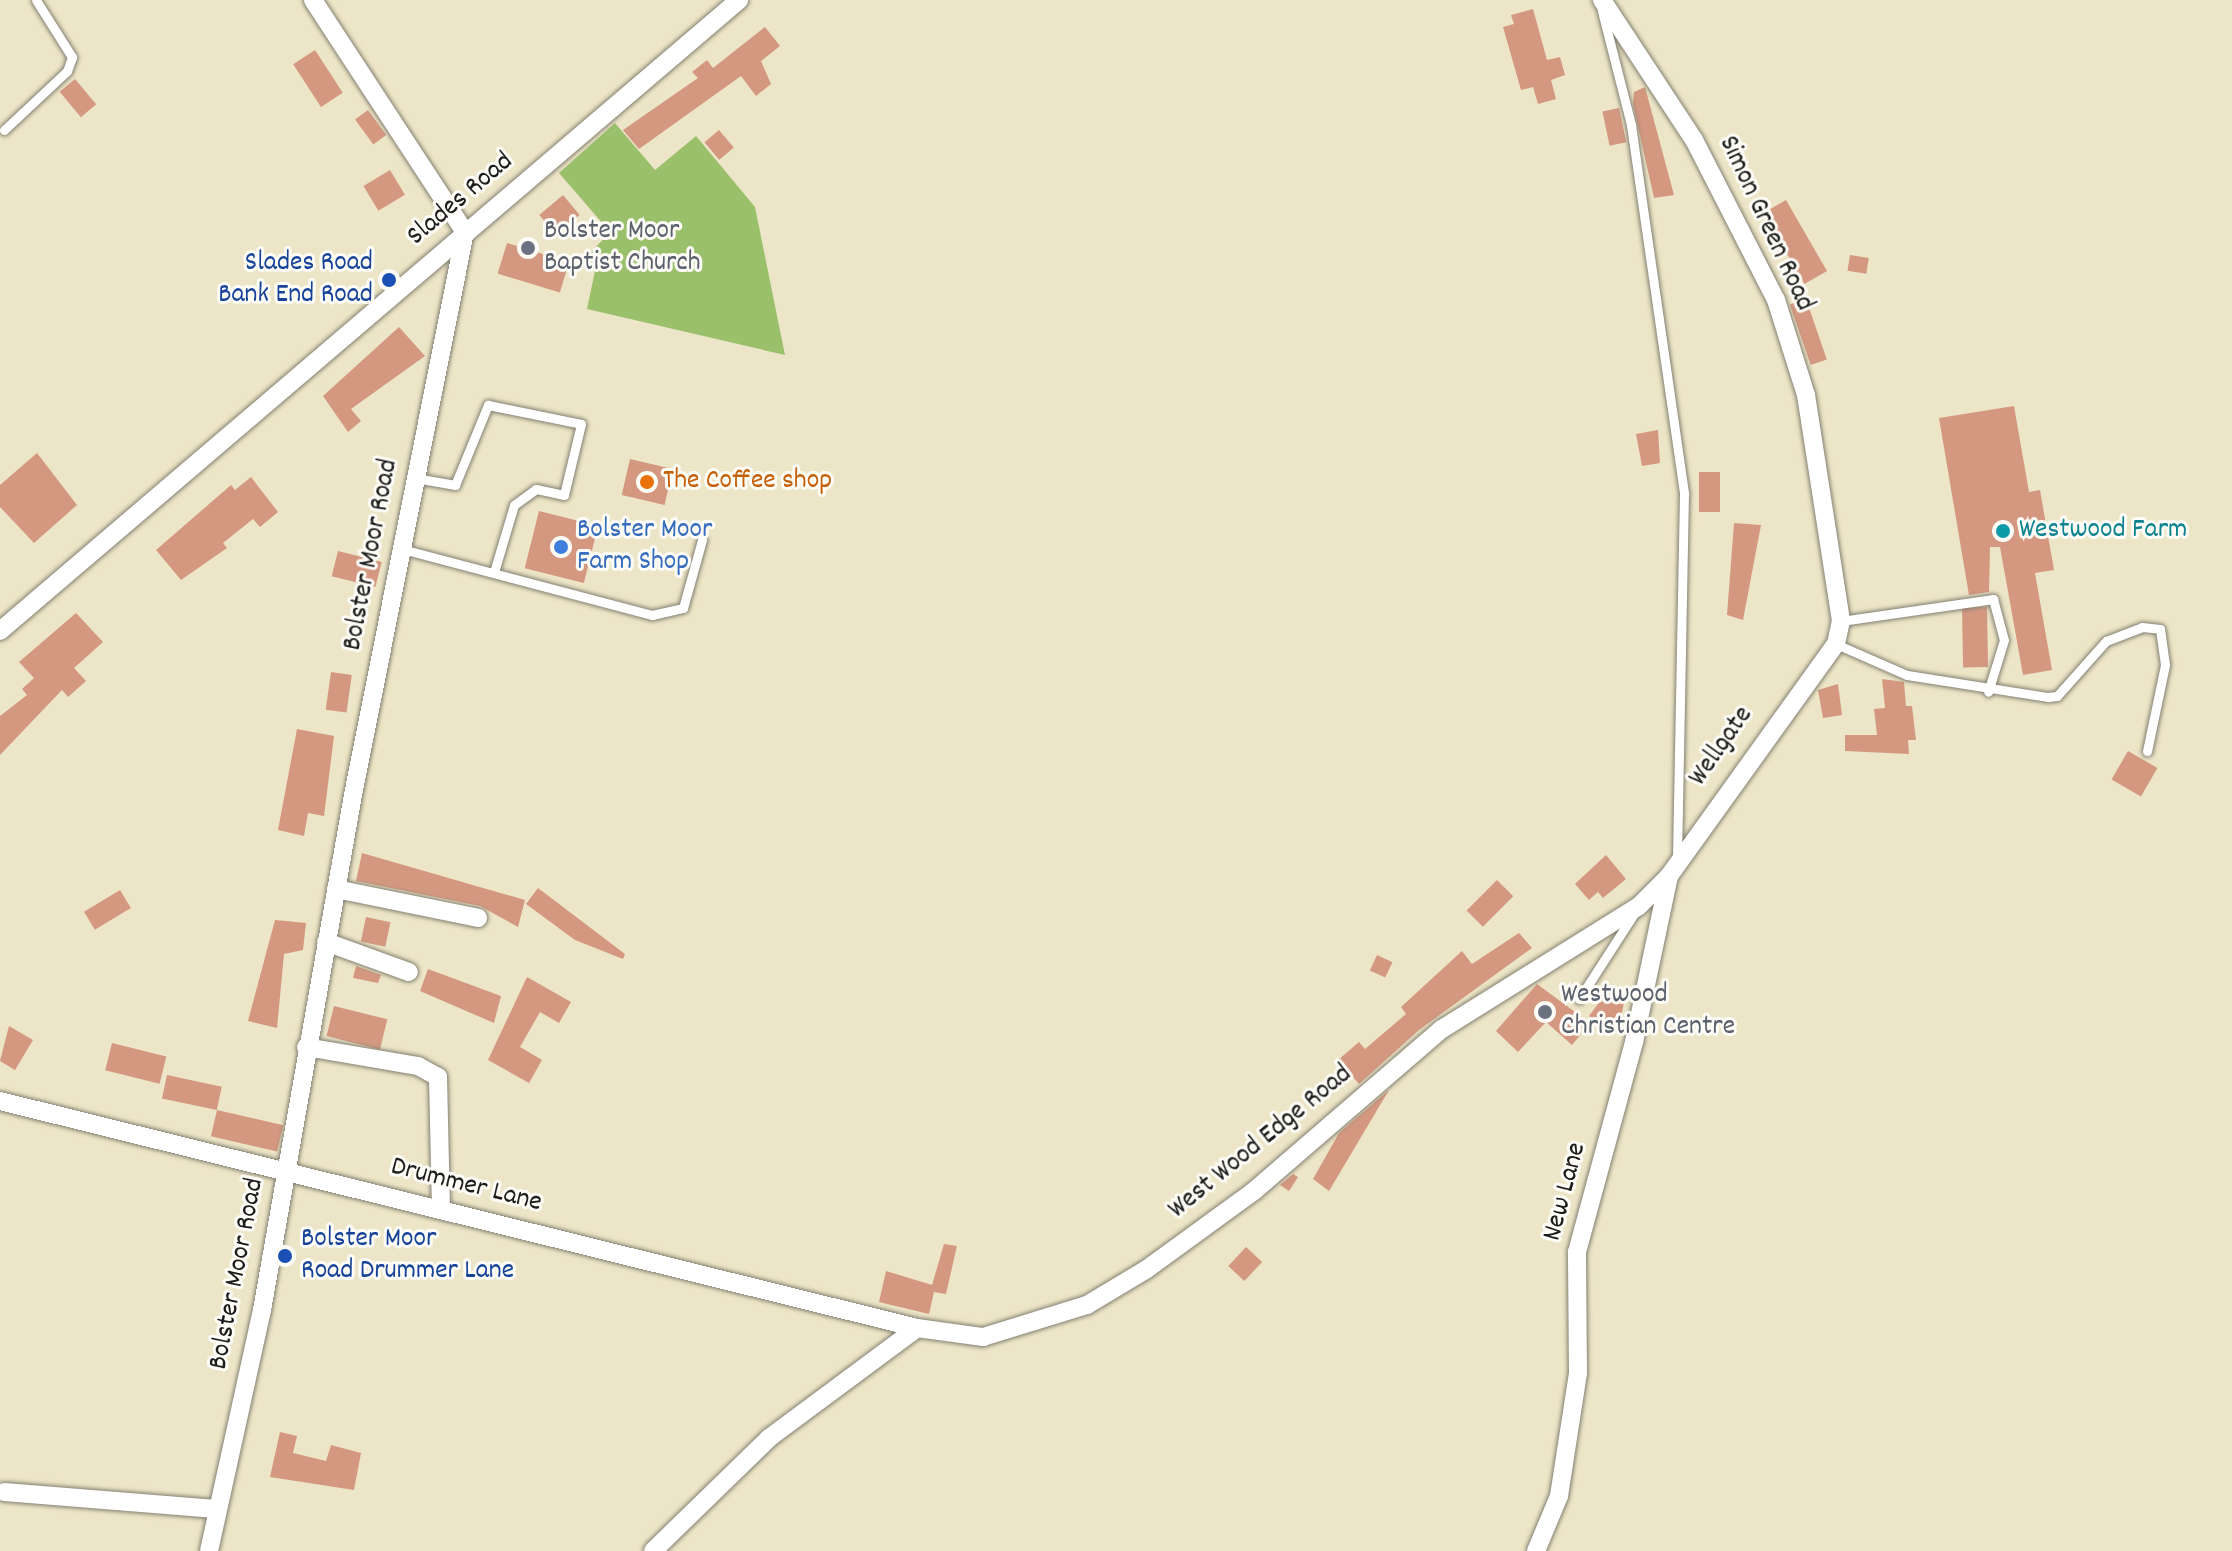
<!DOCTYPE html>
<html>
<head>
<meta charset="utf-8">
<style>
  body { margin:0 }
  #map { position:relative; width:2232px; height:1551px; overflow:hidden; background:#ede5c7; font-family:Dekko,sans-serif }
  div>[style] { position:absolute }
  .green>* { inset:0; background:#9ac06b }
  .building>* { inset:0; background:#d49881; transform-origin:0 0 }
  .roads { filter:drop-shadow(0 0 2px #848072) drop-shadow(0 0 2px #848072) }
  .service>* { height:9px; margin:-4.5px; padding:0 4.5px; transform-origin:4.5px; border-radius:4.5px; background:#fff }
  .minor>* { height:18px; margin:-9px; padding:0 9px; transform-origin:9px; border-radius:9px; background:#fff }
  .dots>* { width:22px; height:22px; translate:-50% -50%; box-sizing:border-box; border:4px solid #fdfcf7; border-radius:50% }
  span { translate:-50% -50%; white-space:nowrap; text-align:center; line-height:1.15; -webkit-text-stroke:6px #fdfcf7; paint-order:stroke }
  .street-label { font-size:28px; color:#1c1c1c }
  .worship-label { font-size:28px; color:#5b616d }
  .left { translate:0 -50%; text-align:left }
  .transit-label { font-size:28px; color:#164399 }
  .right { translate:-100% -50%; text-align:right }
  .food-label { font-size:28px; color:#c56008 }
  .shop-label { font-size:28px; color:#366cbe }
  .culture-label { font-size:28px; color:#0d838f }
</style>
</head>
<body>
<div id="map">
  <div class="green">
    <div style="clip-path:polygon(615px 123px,655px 170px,696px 136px,755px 207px,785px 355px,587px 309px,595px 271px,578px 266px,610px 232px,559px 173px)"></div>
  </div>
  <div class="building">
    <div style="clip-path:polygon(1533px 9px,1547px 60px,1560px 57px,1565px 75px,1551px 80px,1556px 99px,1538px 104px,1533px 87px,1521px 90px,1503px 27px,1514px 24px,1511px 15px)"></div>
    <div style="clip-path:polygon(765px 27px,780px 46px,761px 61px,771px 84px,756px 96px,741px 76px,639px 149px,623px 130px,698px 78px,692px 72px,707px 60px,713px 68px)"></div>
    <div style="left:315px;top:50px;width:51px;height:26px;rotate:57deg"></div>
    <div style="left:75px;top:79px;width:33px;height:20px;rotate:50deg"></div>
    <div style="clip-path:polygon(1645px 87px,1674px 195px,1654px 198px,1633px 104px,1634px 92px)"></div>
    <div style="left:1619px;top:108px;width:35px;height:17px;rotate:78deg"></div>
    <div style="left:368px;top:110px;width:31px;height:16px;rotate:54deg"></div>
    <div style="left:719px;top:130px;width:23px;height:19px;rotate:50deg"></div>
    <div style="left:390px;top:170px;width:29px;height:31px;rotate:59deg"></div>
    <div style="left:563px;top:195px;width:26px;height:31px;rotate:50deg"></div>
    <div style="left:1786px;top:200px;width:82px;height:26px;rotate:60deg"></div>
    <div style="left:507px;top:243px;width:65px;height:32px;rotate:17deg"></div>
    <div style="left:1850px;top:255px;width:19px;height:16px;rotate:9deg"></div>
    <div style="left:1806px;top:299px;width:64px;height:17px;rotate:71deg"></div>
    <div style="clip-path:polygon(399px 327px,425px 356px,351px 409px,361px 421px,348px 432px,323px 396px)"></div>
    <div style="clip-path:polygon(2014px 406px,2029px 492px,2040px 490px,2054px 570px,2035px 573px,2052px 670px,2023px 675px,2000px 547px,1990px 547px,1989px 592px,1969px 595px,1939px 418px)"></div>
    <div style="clip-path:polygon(1658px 430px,1660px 463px,1642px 466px,1636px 434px)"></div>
    <div style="clip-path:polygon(37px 453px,77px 505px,34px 543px,0 507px,0 485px)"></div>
    <div style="left:630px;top:459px;width:44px;height:37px;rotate:13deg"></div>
    <div style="left:1699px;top:472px;width:21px;height:40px"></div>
    <div style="clip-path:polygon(251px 477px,278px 512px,260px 527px,253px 519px,223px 543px,227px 548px,181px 580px,156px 550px,231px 485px,235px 490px)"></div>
    <div style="left:539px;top:511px;width:61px;height:59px;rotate:14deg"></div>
    <div style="clip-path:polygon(1734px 523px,1761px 525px,1743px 620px,1727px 615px)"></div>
    <div style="left:338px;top:551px;width:45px;height:26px;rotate:14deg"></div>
    <div style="left:1987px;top:607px;width:60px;height:25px;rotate:89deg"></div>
    <div style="clip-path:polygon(76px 613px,103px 642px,74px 668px,86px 681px,68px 697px,62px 690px,0 755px,0 716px,27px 695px,22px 689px,34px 678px,19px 662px)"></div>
    <div style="left:331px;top:672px;width:21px;height:38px;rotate:8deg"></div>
    <div style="clip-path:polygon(1882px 679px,1904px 682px,1906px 706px,1912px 706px,1916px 740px,1908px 740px,1909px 754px,1845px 751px,1845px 735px,1877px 735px,1874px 709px,1885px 708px)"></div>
    <div style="clip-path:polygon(1838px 684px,1842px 715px,1823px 718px,1818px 690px)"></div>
    <div style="clip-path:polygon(297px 729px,334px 736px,324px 816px,308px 813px,304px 836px,278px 830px)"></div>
    <div style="left:2128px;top:751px;width:34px;height:33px;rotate:30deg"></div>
    <div style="clip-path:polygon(362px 853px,525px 900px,518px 927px,480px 906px,356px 881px)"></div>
    <div style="clip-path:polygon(1606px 855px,1626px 879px,1603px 898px,1598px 892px,1589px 900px,1575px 884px)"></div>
    <div style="left:1497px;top:880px;width:23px;height:43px;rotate:45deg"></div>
    <div style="clip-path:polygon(538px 888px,625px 954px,623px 959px,575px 940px,526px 904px)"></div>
    <div style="left:120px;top:890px;width:21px;height:42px;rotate:59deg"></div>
    <div style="left:366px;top:917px;width:25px;height:25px;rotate:12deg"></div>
    <div style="clip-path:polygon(275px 920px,306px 923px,303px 950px,284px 954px,277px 1028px,248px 1021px)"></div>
    <div style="clip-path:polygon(1519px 933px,1532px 948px,1419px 1030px,1359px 1084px,1338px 1060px,1359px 1042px,1365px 1049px,1406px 1014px,1401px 1007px,1462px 951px,1472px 964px)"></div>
    <div style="left:1377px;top:955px;width:17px;height:17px;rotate:25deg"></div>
    <div style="clip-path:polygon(356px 966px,381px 975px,378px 983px,353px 978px)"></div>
    <div style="clip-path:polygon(428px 969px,501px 996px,494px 1023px,420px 991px)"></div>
    <div style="clip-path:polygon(527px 977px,571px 1002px,559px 1023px,540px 1012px,520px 1047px,542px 1060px,529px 1083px,488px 1060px)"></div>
    <div style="clip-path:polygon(1537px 984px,1590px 1023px,1572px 1045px,1546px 1022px,1518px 1052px,1496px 1031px)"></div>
    <div style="clip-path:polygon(1609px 989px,1625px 998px,1618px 1030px,1612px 1025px,1606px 1033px,1589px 1016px)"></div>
    <div style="left:334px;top:1006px;width:55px;height:31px;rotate:14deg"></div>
    <div style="clip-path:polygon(9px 1026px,33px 1040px,15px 1070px,0 1061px)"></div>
    <div style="left:112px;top:1043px;width:56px;height:28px;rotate:14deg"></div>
    <div style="left:167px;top:1075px;width:56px;height:24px;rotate:12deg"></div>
    <div style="clip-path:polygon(1389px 1090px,1329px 1191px,1313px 1179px,1339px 1133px)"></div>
    <div style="left:217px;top:1110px;width:68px;height:27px;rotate:13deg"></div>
    <div style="clip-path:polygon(1293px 1174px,1298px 1177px,1289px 1191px,1280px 1185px)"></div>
    <div style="clip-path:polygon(944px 1244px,957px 1246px,946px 1294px,934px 1292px,929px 1314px,879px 1302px,886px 1271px,932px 1285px)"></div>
    <div style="left:1246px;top:1247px;width:22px;height:26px;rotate:43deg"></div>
    <div style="clip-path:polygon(280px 1432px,297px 1436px,293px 1453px,326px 1461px,331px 1445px,361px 1453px,354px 1490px,270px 1477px)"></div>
  </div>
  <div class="roads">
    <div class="service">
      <div style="left:1602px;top:11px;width:118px;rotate:75.7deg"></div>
      <div style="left:1631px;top:125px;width:372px;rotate:81.8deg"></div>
      <div style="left:1684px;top:493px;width:367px;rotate:91.1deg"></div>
      <div style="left:4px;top:130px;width:86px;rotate:-43.1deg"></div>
      <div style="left:67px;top:71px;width:15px;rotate:-70deg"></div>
      <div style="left:72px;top:57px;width:67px;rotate:-122.3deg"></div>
      <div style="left:415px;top:478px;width:41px;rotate:9.9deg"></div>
      <div style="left:455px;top:485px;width:87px;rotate:-67.6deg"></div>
      <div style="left:488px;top:405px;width:95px;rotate:11.5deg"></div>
      <div style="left:581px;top:424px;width:73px;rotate:103.5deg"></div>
      <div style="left:564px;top:495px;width:29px;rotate:-168deg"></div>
      <div style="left:536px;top:489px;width:27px;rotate:144deg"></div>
      <div style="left:514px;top:505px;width:70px;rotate:106.6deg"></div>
      <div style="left:402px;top:549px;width:259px;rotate:14.8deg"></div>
      <div style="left:652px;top:615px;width:32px;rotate:-13deg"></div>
      <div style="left:683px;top:608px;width:71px;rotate:-74.4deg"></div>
      <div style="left:1841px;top:621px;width:154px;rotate:-8.2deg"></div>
      <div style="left:1993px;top:599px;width:42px;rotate:75deg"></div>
      <div style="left:2004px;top:640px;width:54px;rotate:107.1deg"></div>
      <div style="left:1836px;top:644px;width:77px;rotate:23.6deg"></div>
      <div style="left:1907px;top:675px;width:143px;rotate:8.9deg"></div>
      <div style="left:2048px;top:697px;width:9px;rotate:-6deg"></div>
      <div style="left:2057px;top:696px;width:74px;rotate:-48.3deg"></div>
      <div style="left:2106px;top:641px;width:39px;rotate:-21deg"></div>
      <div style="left:2142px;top:627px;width:18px;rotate:6deg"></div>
      <div style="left:2160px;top:629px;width:36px;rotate:82deg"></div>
      <div style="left:2165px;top:665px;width:88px;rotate:101.8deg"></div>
      <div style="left:1579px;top:999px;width:111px;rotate:-57.2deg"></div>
    </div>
    <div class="minor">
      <div style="left:313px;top:0;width:277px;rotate:56.8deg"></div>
      <div style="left:0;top:631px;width:972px;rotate:-40.49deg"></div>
      <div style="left:336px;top:889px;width:145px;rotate:11.5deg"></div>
      <div style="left:326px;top:942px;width:88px;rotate:19.9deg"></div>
      <div style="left:306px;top:1047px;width:114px;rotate:9.6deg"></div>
      <div style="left:418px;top:1066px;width:23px;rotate:29deg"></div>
      <div style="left:438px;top:1077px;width:131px;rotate:88.7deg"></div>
      <div style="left:0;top:1101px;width:945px;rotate:13.9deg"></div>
      <div style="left:917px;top:1328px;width:67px;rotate:7.8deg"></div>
      <div style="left:983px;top:1337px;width:109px;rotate:-17.1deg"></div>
      <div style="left:1087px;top:1305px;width:70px;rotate:-31deg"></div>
      <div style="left:1147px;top:1269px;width:132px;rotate:-36.1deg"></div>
      <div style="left:1254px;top:1191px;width:248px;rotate:-40.8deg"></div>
      <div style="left:1442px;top:1029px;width:232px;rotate:-32deg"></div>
      <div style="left:1639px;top:906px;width:42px;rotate:-45deg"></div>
      <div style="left:4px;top:1492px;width:213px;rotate:4.6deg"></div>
      <div style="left:209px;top:1551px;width:247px;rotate:-77.6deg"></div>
      <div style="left:262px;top:1310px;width:523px;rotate:-79.98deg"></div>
      <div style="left:353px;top:795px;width:574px;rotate:-78.75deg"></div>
      <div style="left:653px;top:1551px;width:162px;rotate:-44.2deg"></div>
      <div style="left:769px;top:1438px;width:184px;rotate:-36.6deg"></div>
      <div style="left:1536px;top:1551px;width:60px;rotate:-67.3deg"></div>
      <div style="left:1559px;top:1496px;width:124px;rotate:-81.2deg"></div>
      <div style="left:1578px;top:1373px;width:121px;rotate:-90.5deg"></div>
      <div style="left:1577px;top:1252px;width:218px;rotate:-74.8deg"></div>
      <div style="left:1634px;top:1042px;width:170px;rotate:-78.1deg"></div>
      <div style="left:1669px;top:876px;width:286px;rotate:-54.3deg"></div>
      <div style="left:1836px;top:644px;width:24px;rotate:-78deg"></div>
      <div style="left:1841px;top:621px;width:229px;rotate:-98.8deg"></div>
      <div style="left:1806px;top:395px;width:100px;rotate:-107.5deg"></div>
      <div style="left:1776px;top:300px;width:180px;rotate:-117.1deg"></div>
      <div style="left:1694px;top:140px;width:168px;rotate:-123.3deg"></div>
    </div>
  </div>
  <div class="dots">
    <div style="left:528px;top:248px;background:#6b7280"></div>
    <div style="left:389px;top:280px;background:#1a4fb4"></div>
    <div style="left:647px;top:482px;background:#e8710a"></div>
    <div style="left:2003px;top:531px;background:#0f9aa8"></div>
    <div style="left:561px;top:547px;background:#3f7fe0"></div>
    <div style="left:1545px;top:1012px;background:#6b7280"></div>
    <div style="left:285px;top:1256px;background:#1a4fb4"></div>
  </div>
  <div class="street-label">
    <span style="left:461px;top:200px;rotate:-40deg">Slades Road</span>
    <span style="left:1765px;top:224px;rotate:65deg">Simon Green Road</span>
    <span style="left:372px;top:555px;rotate:-79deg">Bolster Moor Road</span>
    <span style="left:1722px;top:747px;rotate:-55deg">Wellgate</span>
    <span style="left:1261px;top:1143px;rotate:-39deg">West Wood Edge Road</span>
    <span style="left:466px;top:1186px;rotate:14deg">Drummer Lane</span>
    <span style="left:1566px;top:1192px;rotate:-75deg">New Lane</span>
    <span style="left:238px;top:1274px;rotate:-79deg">Bolster Moor Road</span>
  </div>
  <div class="worship-label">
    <span class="left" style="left:544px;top:248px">Bolster Moor<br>Baptist Church</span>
    <span class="left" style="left:1561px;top:1012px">Westwood<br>Christian Centre</span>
  </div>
  <div class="transit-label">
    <span class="right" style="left:373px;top:280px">Slades Road<br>Bank End Road</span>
    <span class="left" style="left:301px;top:1256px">Bolster Moor<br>Road Drummer Lane</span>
  </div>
  <div class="food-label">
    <span class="left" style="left:663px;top:482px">The Coffee shop</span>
  </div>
  <div class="shop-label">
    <span class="left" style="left:577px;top:547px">Bolster Moor<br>Farm Shop</span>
  </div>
  <div class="culture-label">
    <span class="left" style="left:2019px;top:531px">Westwood Farm</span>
  </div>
</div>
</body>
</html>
